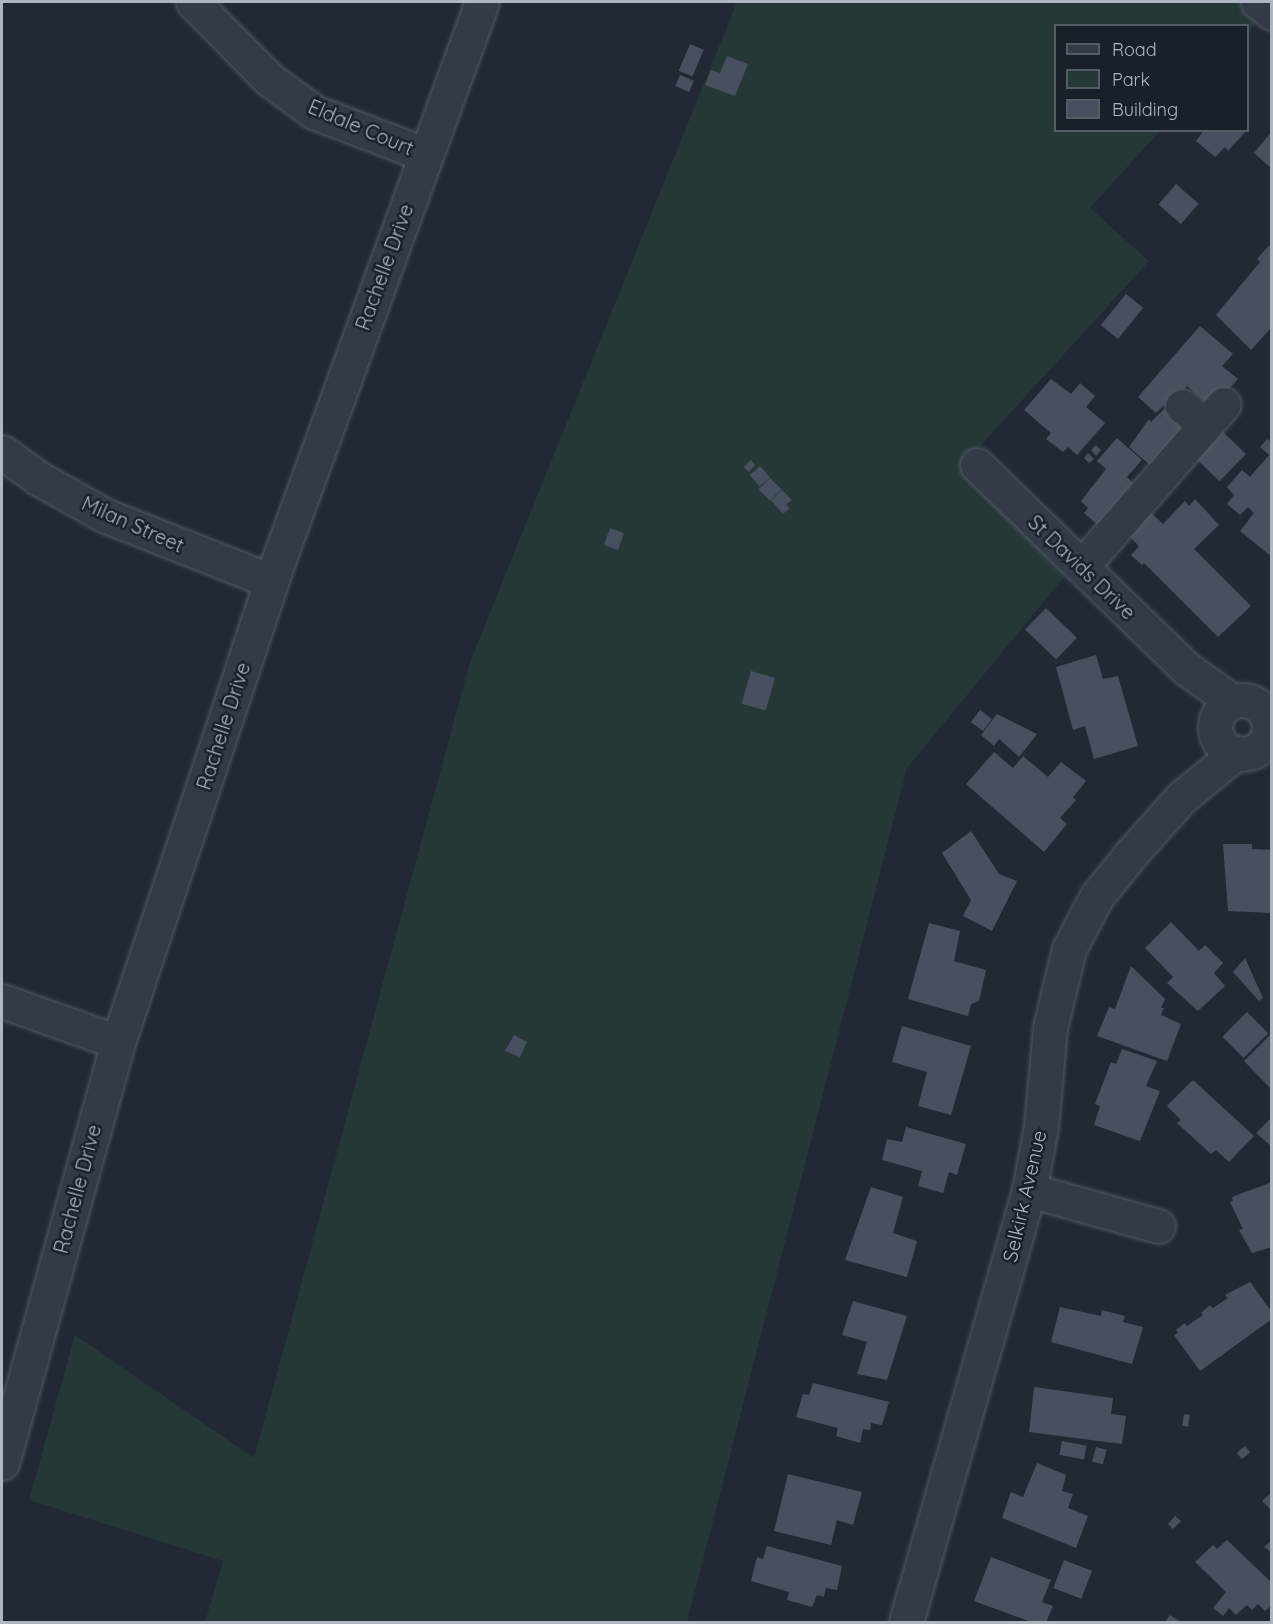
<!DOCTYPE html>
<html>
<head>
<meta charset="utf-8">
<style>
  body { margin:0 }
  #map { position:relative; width:1273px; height:1624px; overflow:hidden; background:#222935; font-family:Quicksand,sans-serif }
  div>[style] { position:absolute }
  .green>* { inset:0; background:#263738 }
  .building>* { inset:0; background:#48505f; transform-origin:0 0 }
  .roads { filter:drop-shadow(0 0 2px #525963) drop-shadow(0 0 2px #525963) }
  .minor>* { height:33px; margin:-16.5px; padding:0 16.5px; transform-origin:16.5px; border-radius:16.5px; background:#353b46 }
  .minor>.ring { margin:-16.5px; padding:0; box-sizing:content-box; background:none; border:33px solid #353b46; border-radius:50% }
  span { translate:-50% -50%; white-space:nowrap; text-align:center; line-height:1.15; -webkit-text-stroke:5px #1a202a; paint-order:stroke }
  .street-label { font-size:20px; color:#afb6c2 }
  .frame { position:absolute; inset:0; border:3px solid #afb6c2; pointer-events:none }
  .legend { position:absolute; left:1054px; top:24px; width:195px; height:108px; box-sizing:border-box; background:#1a202a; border:2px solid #565c67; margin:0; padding:8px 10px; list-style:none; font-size:18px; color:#afb6c2 }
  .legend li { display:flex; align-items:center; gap:12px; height:30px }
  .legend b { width:30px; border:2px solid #565c67 }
</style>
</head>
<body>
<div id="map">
  <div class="green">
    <div style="clip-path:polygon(737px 2px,1247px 2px,1263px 16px,1248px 33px,1248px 26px,1056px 26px,1056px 130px,1160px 131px,1090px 208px,1149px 261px,960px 468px,1069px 571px,907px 768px,687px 1622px,205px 1622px,223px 1561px,29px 1500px,75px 1335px,254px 1458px,470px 662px)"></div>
  </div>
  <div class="building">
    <div style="left:690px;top:44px;width:15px;height:29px;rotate:23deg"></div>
    <div style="clip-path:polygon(727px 56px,748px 64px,735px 96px,705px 85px,711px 70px,720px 73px)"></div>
    <div style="left:680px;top:75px;width:15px;height:12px;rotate:23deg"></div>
    <div style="clip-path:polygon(1204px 130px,1247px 130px,1228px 151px,1225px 147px,1215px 157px,1196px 141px)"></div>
    <div style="clip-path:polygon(1272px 131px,1272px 169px,1254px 153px)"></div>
    <div style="left:1176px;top:184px;width:30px;height:27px;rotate:41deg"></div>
    <div style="clip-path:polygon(1272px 242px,1272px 327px,1251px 350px,1216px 315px,1260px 262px,1257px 259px)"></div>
    <div style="left:1126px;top:294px;width:22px;height:40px;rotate:39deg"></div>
    <div style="clip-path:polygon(1200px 326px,1233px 354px,1222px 366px,1238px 379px,1217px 403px,1208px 404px,1187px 386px,1168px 409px,1164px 405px,1156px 413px,1138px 397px)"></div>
    <div style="clip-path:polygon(1051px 379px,1071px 394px,1080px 383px,1095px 396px,1086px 407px,1105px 423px,1077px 455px,1068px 447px,1063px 452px,1046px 439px,1051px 433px,1024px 410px)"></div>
    <div style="clip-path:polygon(1164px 409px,1182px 428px,1157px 471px,1129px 447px,1149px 419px,1151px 422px)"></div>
    <div style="left:1220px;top:429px;width:36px;height:38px;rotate:44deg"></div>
    <div style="clip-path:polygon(1117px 438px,1142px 460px,1127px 477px,1137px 487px,1106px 532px,1084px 513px,1088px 508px,1081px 501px,1106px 469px,1097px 461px)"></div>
    <div style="clip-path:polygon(1267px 439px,1272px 442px,1272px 557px,1240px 531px,1254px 513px,1248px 507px,1240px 515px,1227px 504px,1234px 495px,1227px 487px,1242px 470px,1250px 477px,1269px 455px,1260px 447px)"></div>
    <div style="clip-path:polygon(1096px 445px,1101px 450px,1096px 456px,1091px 450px)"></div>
    <div style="clip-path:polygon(1088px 453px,1094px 459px,1089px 463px,1084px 458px)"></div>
    <div style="clip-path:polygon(751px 460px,755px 465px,749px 472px,744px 467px)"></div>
    <div style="left:760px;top:466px;width:15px;height:14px;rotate:48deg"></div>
    <div style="left:770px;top:478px;width:16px;height:16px;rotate:45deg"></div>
    <div style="clip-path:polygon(782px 490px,792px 500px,786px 505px,790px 508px,783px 514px,771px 500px)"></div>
    <div style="clip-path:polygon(1195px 499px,1219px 525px,1194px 549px,1251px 606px,1218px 637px,1144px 563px,1142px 565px,1131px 555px,1139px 546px,1125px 532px,1145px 507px,1163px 524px,1185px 501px,1189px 506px)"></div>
    <div style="left:610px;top:528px;width:15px;height:18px;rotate:20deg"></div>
    <div style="left:1046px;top:608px;width:43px;height:30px;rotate:44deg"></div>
    <div style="clip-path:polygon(1096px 655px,1103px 679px,1118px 676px,1138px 746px,1094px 759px,1085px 726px,1073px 730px,1056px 667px)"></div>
    <div style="left:751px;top:671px;width:25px;height:34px;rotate:16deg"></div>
    <div style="left:980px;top:710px;width:15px;height:15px;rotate:37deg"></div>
    <div style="clip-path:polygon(997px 714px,1037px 734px,1019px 757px,999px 739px,994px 746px,981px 735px)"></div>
    <div style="clip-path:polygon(994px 752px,1013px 768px,1023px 756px,1048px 777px,1061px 762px,1086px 781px,1073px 797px,1076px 800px,1060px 818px,1067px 824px,1044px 852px,966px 784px)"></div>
    <div style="clip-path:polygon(971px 831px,999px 874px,1017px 881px,992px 931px,963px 916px,971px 900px,942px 853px)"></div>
    <div style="clip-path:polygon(1223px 844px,1252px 844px,1252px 849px,1272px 850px,1272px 913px,1228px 911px)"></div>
    <div style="clip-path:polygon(1171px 922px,1199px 951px,1205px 945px,1223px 963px,1214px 973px,1225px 986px,1198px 1011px,1167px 983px,1173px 977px,1145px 948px)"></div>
    <div style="clip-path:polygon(929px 923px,960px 931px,954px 961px,986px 970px,979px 1001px,971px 1004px,968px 1016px,908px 999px)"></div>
    <div style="clip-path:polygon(1245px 958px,1263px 998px,1259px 1001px,1233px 972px)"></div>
    <div style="clip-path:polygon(1131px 966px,1165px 999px,1161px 1008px,1164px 1008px,1161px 1015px,1181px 1024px,1167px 1061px,1097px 1036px,1109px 1007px,1115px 1009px)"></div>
    <div style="left:1247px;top:1012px;width:30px;height:35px;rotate:45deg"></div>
    <div style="clip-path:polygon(902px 1026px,971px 1046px,951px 1115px,918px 1106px,927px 1072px,892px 1062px)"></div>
    <div style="clip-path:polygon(1272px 1033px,1272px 1090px,1244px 1061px)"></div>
    <div style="clip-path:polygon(514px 1035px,527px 1042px,520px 1057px,505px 1051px)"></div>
    <div style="clip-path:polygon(1122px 1049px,1157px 1061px,1146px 1086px,1160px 1091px,1140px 1141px,1094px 1125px,1100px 1106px,1095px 1104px,1111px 1062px,1116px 1064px)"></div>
    <div style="clip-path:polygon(1193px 1080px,1254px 1136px,1229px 1162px,1216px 1150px,1211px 1154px,1177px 1123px,1181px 1120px,1167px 1106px)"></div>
    <div style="clip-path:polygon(1272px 1117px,1272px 1147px,1256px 1133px)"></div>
    <div style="clip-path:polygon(906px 1127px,966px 1144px,957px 1175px,949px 1172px,943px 1193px,918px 1186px,922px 1171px,882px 1160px,887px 1139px,902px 1142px)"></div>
    <div style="clip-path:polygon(1272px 1182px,1272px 1247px,1252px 1253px,1239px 1230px,1243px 1229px,1230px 1202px,1233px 1201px,1232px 1197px)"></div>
    <div style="clip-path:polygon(871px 1187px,903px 1197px,893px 1233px,917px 1241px,907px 1277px,845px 1260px)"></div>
    <div style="clip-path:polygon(1250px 1282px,1272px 1312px,1272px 1319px,1200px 1371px,1174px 1335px,1178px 1333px,1176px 1330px,1185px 1323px,1187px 1326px,1203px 1315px,1201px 1313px,1210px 1305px,1213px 1308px,1228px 1298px,1225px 1295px)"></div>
    <div style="clip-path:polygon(853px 1301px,907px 1316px,887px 1380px,857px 1374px,867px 1342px,842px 1335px)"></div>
    <div style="clip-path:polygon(1060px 1307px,1101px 1316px,1102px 1310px,1125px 1316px,1123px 1322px,1143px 1327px,1132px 1364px,1051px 1342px)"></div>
    <div style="clip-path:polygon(813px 1383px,889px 1402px,882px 1425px,871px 1423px,870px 1430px,863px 1429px,860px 1443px,836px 1436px,838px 1428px,796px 1417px,803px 1394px,809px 1395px)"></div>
    <div style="clip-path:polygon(1034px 1387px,1113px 1398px,1111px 1414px,1126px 1416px,1122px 1444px,1029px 1432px)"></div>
    <div style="left:1184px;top:1414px;width:6px;height:12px;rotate:9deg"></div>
    <div style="left:1062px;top:1441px;width:25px;height:14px;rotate:11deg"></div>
    <div style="left:1245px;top:1446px;width:8px;height:11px;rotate:50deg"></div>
    <div style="left:1096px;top:1447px;width:11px;height:15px;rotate:15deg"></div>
    <div style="clip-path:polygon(1037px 1463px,1066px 1475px,1062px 1491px,1073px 1494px,1068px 1508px,1088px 1516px,1076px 1548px,1002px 1518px,1011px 1492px,1023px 1497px)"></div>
    <div style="clip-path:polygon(788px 1474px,862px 1492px,853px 1525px,837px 1520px,831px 1545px,774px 1531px)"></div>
    <div style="clip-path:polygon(1272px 1492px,1272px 1511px,1262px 1501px)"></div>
    <div style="clip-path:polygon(1175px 1516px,1181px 1521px,1173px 1529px,1168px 1524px)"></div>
    <div style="clip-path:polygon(1227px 1540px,1272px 1583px,1272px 1605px,1265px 1611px,1258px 1604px,1252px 1610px,1247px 1605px,1236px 1615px,1229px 1608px,1223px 1616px,1213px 1608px,1226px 1592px,1195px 1562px,1213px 1545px,1217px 1549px)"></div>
    <div style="clip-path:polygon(1272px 1540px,1272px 1553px,1264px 1547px)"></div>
    <div style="clip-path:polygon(767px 1546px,842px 1566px,837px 1590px,826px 1588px,824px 1597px,817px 1595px,812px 1607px,787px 1600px,789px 1592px,751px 1581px,757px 1557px,763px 1559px)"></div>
    <div style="clip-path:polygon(991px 1557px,1051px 1580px,1042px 1602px,1053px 1606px,1046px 1622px,1031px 1622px,974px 1601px)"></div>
    <div style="left:1064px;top:1560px;width:30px;height:30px;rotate:21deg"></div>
    <div style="clip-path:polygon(1170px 1615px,1181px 1622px,1165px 1622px)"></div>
  </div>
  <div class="roads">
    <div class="minor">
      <div style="left:193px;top:2px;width:108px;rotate:45.4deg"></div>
      <div style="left:269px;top:79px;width:56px;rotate:36.3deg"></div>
      <div style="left:314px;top:112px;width:118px;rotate:20.9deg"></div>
      <div style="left:1258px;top:2px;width:18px;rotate:38deg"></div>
      <div style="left:1182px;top:406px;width:30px;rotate:40deg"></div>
      <div style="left:2px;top:452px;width:44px;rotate:35.8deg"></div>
      <div style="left:38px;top:478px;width:78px;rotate:29.2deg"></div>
      <div style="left:106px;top:516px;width:177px;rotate:21.5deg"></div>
      <div style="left:977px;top:465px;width:293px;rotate:44.2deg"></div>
      <div style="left:1187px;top:669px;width:55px;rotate:35.4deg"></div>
      <div style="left:1082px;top:566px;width:215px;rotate:-48.8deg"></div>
      <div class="ring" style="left:1215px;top:700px;width:21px;height:21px"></div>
      <div style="left:2px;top:1001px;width:123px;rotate:19.5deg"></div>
      <div style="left:1029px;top:1190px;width:134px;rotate:15.6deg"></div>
      <div style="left:2px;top:1463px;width:437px;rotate:-74.6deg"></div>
      <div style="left:118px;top:1042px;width:486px;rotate:-71.6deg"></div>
      <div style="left:271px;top:581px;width:616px;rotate:-69.98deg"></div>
      <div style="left:906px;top:1622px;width:449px;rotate:-74.1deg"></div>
      <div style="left:1029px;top:1190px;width:64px;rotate:-79.2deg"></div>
      <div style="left:1041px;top:1127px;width:99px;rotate:-84.8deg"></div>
      <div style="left:1050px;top:1028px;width:81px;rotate:-76.5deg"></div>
      <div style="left:1069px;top:949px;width:60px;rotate:-62.2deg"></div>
      <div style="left:1097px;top:896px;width:54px;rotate:-51deg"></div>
      <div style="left:1131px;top:854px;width:76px;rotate:-48.2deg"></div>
      <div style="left:1182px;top:797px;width:70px;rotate:-39.2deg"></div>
    </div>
  </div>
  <div class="street-label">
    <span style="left:361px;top:127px;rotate:23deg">Eldale Court</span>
    <span style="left:384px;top:267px;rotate:-70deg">Rachelle Drive</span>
    <span style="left:133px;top:524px;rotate:24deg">Milan Street</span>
    <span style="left:1082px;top:567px;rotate:44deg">St Davids Drive</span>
    <span style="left:223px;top:726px;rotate:-72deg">Rachelle Drive</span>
    <span style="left:77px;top:1189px;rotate:-75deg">Rachelle Drive</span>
    <span style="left:1024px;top:1196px;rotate:-77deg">Selkirk Avenue</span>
  </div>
  <div class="frame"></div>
  <ul class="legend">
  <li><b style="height:8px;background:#353b46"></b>Road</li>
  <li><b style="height:16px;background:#263738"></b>Park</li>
  <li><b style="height:16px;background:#48505f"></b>Building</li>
  </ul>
</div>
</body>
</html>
